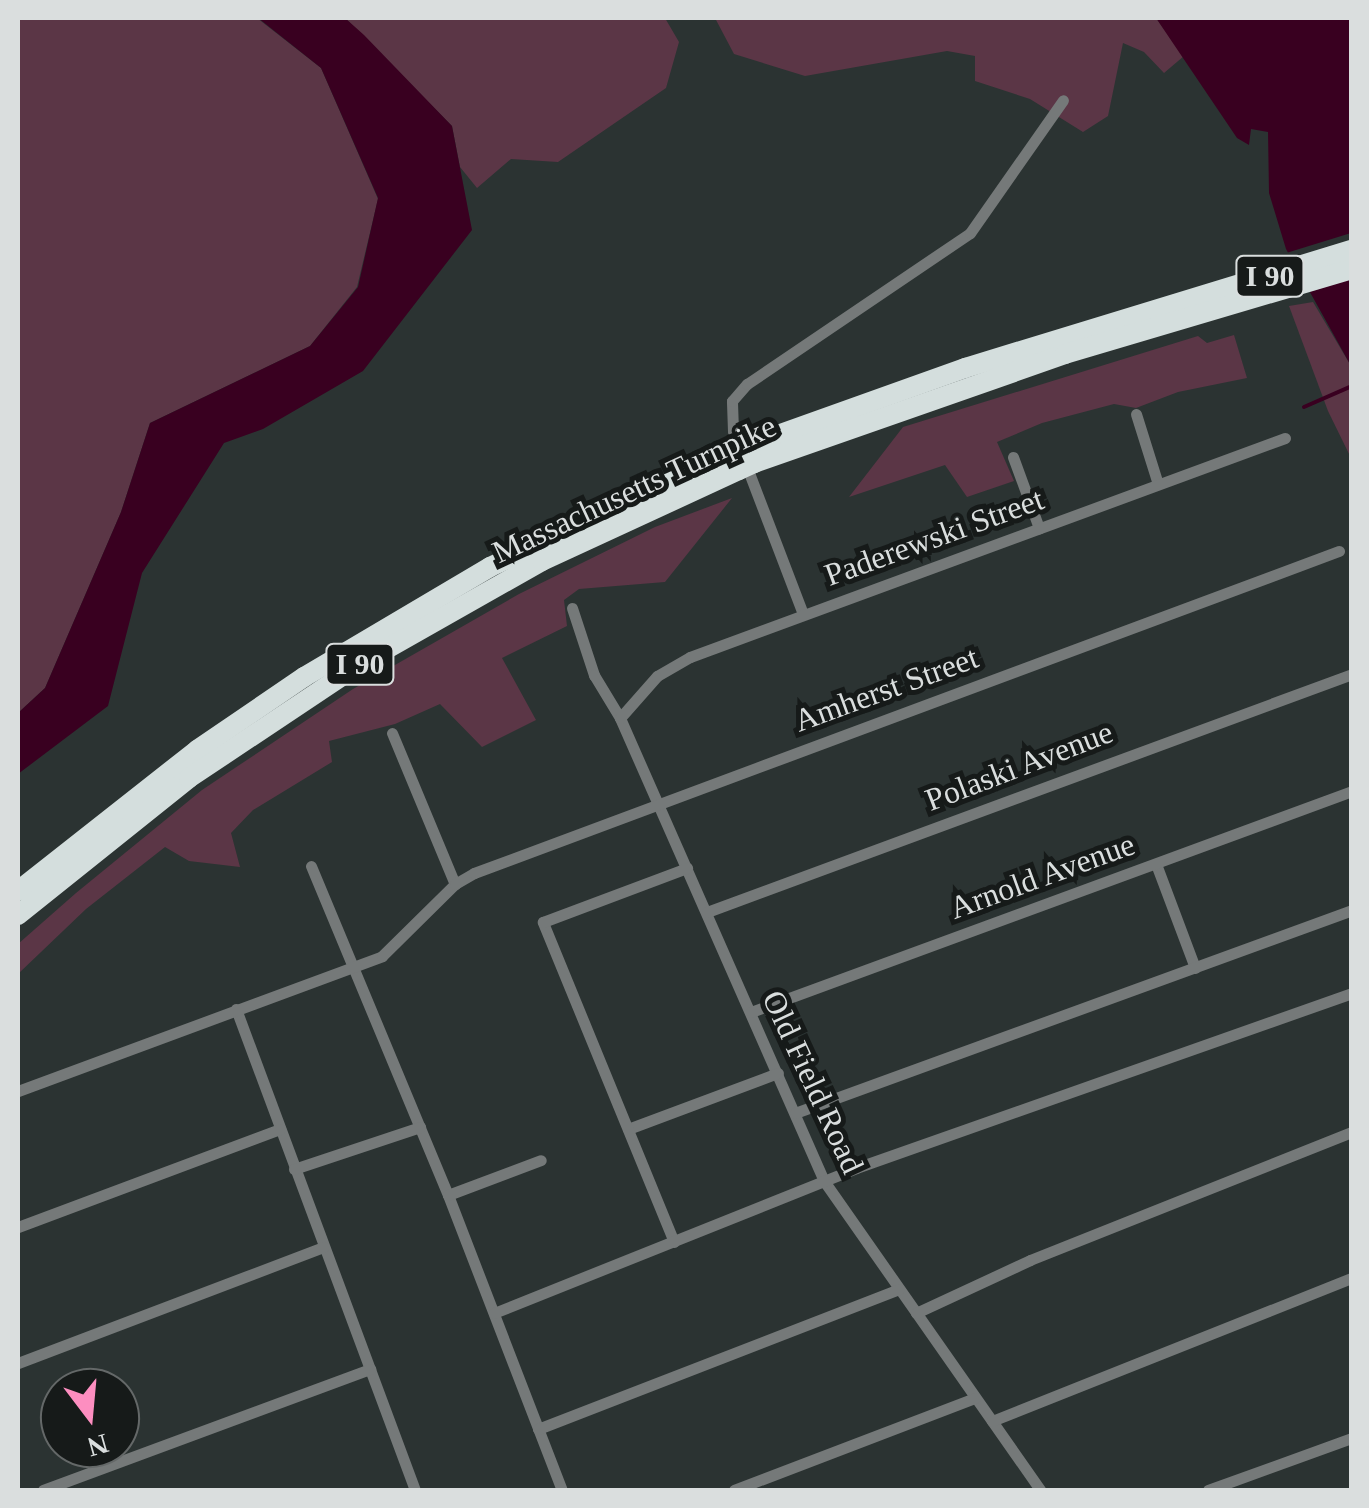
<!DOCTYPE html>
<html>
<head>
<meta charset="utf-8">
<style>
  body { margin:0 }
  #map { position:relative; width:1369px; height:1508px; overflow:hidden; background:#2b3332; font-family:"Times New Roman",serif }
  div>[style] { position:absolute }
  .green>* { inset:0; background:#5b3646 }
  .water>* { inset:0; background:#390020 }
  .pier>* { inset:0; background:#2b3332 }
  .stream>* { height:4px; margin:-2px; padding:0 2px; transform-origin:2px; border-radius:2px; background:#390020 }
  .minor>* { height:11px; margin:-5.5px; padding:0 5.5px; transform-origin:5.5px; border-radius:5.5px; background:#757979 }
  .motorway>* { height:20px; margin:-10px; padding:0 10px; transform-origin:10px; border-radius:10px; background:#d4dedd }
  .motorway-bridge>* { height:20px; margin:-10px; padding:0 10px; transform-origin:10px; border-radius:10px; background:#d4dedd }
  span { translate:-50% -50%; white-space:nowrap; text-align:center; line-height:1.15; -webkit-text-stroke:10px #161a19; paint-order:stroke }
  .shield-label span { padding:2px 8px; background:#161a19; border:2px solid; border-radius:8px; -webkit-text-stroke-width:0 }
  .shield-label { font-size:30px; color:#dadede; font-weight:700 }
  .street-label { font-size:32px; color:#dadede }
  .frame { position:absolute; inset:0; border:20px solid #dadede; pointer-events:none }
  .north { position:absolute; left:40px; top:1368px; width:100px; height:100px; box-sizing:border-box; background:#161a19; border:2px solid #646868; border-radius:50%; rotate:164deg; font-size:28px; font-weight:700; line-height:40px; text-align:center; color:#dadede }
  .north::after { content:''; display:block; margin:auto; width:35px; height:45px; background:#fd8ec0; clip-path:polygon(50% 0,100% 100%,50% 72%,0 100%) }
</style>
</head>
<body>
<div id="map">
  <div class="green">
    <div style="clip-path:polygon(18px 18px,257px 18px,321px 68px,378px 199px,357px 287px,310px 346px,150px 423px,121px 512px,45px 688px,18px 713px)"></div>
    <div style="clip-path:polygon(345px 18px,665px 18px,679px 42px,666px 88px,558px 162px,511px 159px,477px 188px,460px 167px,452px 126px)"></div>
    <div style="clip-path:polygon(715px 18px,1156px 18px,1184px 56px,1164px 73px,1144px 52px,1123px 43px,1108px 116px,1083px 132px,1030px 99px,975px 81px,975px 56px,947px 51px,805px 76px,734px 54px)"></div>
    <div style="clip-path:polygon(1313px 302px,1351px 366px,1351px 458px,1328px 411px,1289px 306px)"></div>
    <div style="clip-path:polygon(1234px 335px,1247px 378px,1178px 392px,1136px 408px,1114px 404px,1042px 423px,997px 442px,1014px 481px,967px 497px,945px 465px,849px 497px,903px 427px,1198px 336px,1207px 343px)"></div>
    <div style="clip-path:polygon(732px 498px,665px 582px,579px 589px,564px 600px,567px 626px,502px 658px,536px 720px,482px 747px,440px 704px,395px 724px,329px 741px,332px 762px,253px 810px,231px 833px,240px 867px,189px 861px,165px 847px,86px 909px,18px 974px,18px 944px,76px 893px,202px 790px,353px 689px,519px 594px,655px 527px)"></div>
  </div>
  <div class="water">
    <div style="clip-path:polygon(258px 18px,345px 18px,364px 35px,452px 126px,472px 230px,363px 371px,263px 429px,224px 443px,142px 573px,108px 706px,18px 774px,18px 713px,45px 688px,121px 512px,150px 423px,310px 346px,358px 287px,378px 198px,321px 68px)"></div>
    <div style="clip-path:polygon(1156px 18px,1351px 18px,1351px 366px,1286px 249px,1269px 193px,1268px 132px,1251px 129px,1249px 145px,1237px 138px)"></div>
  </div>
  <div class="pier">
    <div style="clip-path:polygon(1351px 233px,1351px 279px,1303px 294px,1283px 254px)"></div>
  </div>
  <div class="stream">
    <div style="left:1304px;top:407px;width:52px;rotate:-23.6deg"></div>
  </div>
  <div class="minor">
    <div style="left:1136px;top:414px;width:73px;rotate:72.6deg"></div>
    <div style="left:1013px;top:457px;width:76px;rotate:69.9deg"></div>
    <div style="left:572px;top:608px;width:71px;rotate:71.8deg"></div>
    <div style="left:594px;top:675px;width:50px;rotate:58.8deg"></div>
    <div style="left:620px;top:718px;width:506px;rotate:66.22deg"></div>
    <div style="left:824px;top:1181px;width:377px;rotate:55deg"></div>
    <div style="left:803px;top:614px;width:196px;rotate:-110.9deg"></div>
    <div style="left:733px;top:431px;width:30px;rotate:-92deg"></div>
    <div style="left:732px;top:401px;width:23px;rotate:-49deg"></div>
    <div style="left:747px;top:384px;width:269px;rotate:-34.1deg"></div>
    <div style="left:970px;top:233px;width:162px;rotate:-55deg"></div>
    <div style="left:620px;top:718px;width:56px;rotate:-48.6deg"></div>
    <div style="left:657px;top:676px;width:38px;rotate:-30deg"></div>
    <div style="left:690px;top:657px;width:634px;rotate:-20.21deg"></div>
    <div style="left:392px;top:733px;width:164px;rotate:67.4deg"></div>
    <div style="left:1156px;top:864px;width:111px;rotate:69.4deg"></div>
    <div style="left:311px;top:866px;width:356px;rotate:67.4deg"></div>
    <div style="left:448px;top:1195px;width:316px;rotate:68.9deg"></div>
    <div style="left:707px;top:912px;width:688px;rotate:-20.25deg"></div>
    <div style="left:236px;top:1009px;width:513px;rotate:69.59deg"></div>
    <div style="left:751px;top:1012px;width:640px;rotate:-20.19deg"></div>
    <div style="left:18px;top:1091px;width:388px;rotate:-20.3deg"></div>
    <div style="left:382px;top:956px;width:103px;rotate:-44.6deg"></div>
    <div style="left:455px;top:884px;width:22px;rotate:-30deg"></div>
    <div style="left:474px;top:873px;width:923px;rotate:-20.42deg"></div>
    <div style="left:795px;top:1113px;width:593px;rotate:-20.02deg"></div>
    <div style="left:628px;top:1129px;width:160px;rotate:-20.5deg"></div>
    <div style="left:294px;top:1169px;width:133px;rotate:-18.4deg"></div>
    <div style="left:448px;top:1195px;width:99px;rotate:-20.6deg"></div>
    <div style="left:18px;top:1227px;width:280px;rotate:-20.5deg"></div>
    <div style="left:674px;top:1242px;width:346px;rotate:-112.3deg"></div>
    <div style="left:543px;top:922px;width:154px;rotate:-20.6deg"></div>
    <div style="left:494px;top:1313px;width:390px;rotate:-21.8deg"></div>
    <div style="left:856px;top:1168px;width:526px;rotate:-19.43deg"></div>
    <div style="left:916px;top:1313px;width:126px;rotate:-24.9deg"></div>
    <div style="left:1030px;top:1260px;width:347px;rotate:-21.7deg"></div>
    <div style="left:18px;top:1363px;width:327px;rotate:-20.8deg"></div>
    <div style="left:992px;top:1421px;width:387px;rotate:-21.7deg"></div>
    <div style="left:538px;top:1429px;width:387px;rotate:-21.2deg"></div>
    <div style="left:43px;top:1490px;width:349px;rotate:-20.3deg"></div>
    <div style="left:734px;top:1490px;width:258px;rotate:-20.9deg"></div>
    <div style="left:1208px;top:1490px;width:153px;rotate:-19.9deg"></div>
  </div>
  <div class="motorway">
    <div style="left:747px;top:446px;width:232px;rotate:-19.7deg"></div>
    <div style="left:965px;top:368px;width:405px;rotate:-17deg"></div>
    <div style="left:754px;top:463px;width:330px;rotate:-19.3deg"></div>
    <div style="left:1065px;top:354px;width:299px;rotate:-16.5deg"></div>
    <div style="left:18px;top:891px;width:228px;rotate:-38.2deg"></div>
    <div style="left:197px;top:750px;width:130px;rotate:-34.3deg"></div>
    <div style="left:304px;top:677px;width:216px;rotate:-30.6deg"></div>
    <div style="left:490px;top:567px;width:267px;rotate:-25.3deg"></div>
    <div style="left:18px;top:915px;width:219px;rotate:-38.7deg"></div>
    <div style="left:189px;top:778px;width:206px;rotate:-33.7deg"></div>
    <div style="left:360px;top:664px;width:209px;rotate:-29.5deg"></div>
    <div style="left:542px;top:561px;width:217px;rotate:-24.8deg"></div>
  </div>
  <div class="motorway-bridge">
    <div style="left:731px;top:453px;width:17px;rotate:-24deg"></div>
    <div style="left:739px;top:470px;width:17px;rotate:-25deg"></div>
  </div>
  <div class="shield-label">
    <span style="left:1270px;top:276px">I 90</span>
    <span style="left:360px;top:664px">I 90</span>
  </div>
  <div class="street-label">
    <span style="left:634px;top:489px;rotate:-25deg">Massachusetts Turnpike</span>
    <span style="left:934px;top:537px;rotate:-20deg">Paderewski Street</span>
    <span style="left:886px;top:689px;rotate:-20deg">Amherst Street</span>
    <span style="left:1019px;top:766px;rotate:-21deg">Polaski Avenue</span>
    <span style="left:1042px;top:876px;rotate:-20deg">Arnold Avenue</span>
    <span style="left:813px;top:1082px;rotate:65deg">Old Field Road</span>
  </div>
  <div class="frame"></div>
  <div class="north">N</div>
</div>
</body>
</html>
